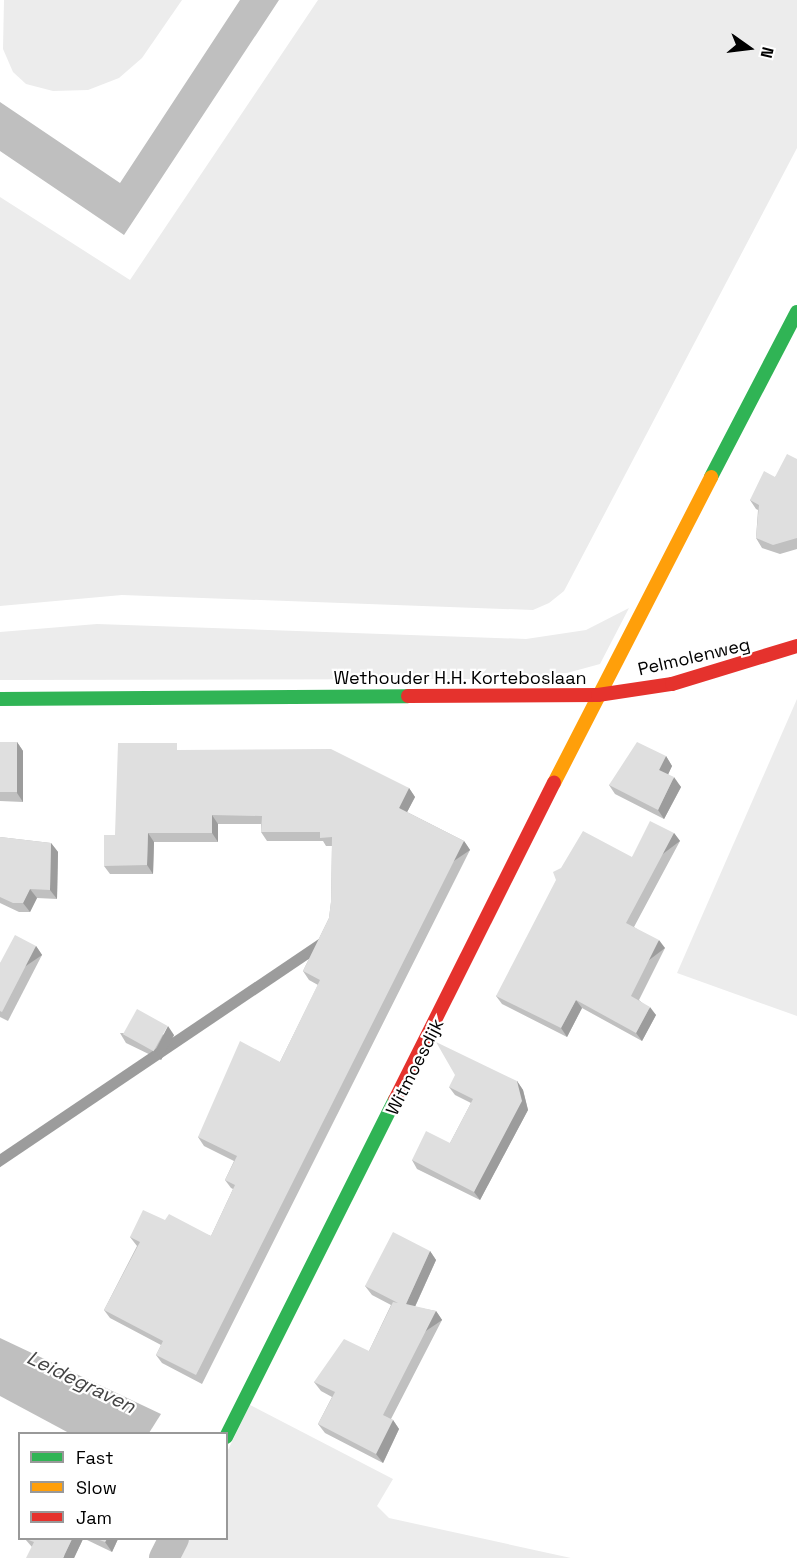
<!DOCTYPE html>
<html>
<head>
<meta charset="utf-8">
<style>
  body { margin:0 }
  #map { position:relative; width:797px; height:1558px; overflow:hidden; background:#fff; font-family:"Space Grotesk",sans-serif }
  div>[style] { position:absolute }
  .green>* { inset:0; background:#ececec }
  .water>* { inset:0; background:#bfbfbf }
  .street>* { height:30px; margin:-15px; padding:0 15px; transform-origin:15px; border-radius:15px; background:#bebebe }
  .fast>* { height:14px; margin:-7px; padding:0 7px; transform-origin:7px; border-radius:7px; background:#30b455 }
  .slow>* { height:14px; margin:-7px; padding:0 7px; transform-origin:7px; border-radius:7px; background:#ff9f0a }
  .jam>* { height:14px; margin:-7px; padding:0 7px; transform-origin:7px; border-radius:7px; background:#e5322d }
  .wall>* { inset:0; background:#c0c0c0 }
  .shaded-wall>* { inset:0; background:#9c9c9c; transform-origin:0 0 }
  .building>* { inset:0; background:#dfdfdf; transform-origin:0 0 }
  span { translate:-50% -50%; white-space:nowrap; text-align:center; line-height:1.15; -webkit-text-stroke:4.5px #fff; paint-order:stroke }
  .street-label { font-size:18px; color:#000 }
  .water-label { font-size:20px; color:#444; font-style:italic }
  .legend { position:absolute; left:18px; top:1432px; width:210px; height:108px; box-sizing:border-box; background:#fff; border:2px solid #999; margin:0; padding:8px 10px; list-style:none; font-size:18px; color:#000 }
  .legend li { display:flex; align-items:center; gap:12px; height:30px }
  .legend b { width:30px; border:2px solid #999 }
  .north { position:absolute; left:719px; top:18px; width:60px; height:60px; -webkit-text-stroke:4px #fff; paint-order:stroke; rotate:104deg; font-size:16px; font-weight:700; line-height:24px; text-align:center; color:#000 }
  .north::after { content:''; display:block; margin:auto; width:21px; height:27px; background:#000; clip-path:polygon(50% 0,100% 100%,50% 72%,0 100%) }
</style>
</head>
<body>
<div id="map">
  <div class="green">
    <div style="clip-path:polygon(4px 0,182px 0,142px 58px,119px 78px,88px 90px,53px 91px,26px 84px,13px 72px,3px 49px)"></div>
    <div style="clip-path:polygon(318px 0,797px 0,797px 148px,564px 591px,549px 603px,533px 610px,122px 595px,0 606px,0 197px,130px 280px)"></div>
    <div style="clip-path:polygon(629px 608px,600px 664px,567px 673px,489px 679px,0 680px,0 632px,97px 624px,526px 639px,586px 630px)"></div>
    <div style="clip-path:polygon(797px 699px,797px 1016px,677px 973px)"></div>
    <div style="clip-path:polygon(250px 1405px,393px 1479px,377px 1506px,389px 1518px,571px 1558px,173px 1558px,183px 1539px,226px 1538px,227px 1452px)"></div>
  </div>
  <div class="water">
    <div style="clip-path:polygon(240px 0,279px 0,124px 235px,0 151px,0 102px,120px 183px)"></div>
    <div style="clip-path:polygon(0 1338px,161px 1414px,149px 1433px,69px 1433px,0 1396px)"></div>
  </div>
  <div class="street">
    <div style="left:164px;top:1558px;width:22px;rotate:-63deg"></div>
  </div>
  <div class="fast">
    <div style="left:711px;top:477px;width:186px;rotate:-62.5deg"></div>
    <div style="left:0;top:699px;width:408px;rotate:-0.4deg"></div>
    <div style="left:226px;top:1437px;width:377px;rotate:-63.4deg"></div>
  </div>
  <div class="slow">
    <div style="left:554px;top:783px;width:344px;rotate:-62.8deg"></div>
  </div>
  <div class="jam">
    <div style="left:408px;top:696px;width:190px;rotate:-0.3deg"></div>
    <div style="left:598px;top:695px;width:75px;rotate:-8.5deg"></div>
    <div style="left:672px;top:684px;width:131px;rotate:-16.9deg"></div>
    <div style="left:395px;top:1100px;width:355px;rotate:-63.4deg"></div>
  </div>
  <div class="wall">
    <div style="clip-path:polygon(797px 459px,797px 549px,780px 554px,762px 548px,756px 538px,758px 510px,756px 509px,750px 500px,775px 477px)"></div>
    <div style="clip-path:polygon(0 742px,17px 742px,23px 751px,23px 802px,0 801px)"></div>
    <div style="clip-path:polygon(181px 750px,409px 788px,415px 797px,407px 812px,464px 841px,470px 850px,202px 1384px,162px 1363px,156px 1355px,161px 1345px,110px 1318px,104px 1310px,137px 1246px,130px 1237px,165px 1220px,211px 1236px,233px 1189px,231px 1188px,225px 1180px,234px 1161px,204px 1146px,198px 1137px,280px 1062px,318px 985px,309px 980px,303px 971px,329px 918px,331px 902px,332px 846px,326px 846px,323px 841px,267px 841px,261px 832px,261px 824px,218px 824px,218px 842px,154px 842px,153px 874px,110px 874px,104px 866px,115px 835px)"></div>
    <div style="clip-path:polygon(666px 756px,672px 766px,668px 774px,681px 787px,664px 819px,615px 794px,609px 785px)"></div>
    <div style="clip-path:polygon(674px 833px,680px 841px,634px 927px,665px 948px,639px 1000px,656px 1015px,642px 1041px,582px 1008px,567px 1037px,502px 1004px,496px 996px,632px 857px)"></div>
    <div style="clip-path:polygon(0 837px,51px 843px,58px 852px,57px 899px,37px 898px,30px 912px,19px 912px,0 903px)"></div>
    <div style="clip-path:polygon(36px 946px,42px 955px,8px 1021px,0 1017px,0 963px)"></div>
    <div style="clip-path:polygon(120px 1033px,174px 1035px,161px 1060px,126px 1043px)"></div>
    <div style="clip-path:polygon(517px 1081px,523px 1090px,528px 1110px,480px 1200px,417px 1169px,412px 1160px,450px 1143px,471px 1103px,455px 1095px,449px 1087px)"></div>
    <div style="clip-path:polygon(430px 1251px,436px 1260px,415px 1307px,436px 1311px,442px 1320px,391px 1419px,393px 1420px,399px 1429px,383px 1463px,325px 1433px,318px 1424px,332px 1397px,321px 1391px,314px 1382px,369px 1351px,391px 1305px,372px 1295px,365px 1286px)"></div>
    <div style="clip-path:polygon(25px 1539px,83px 1539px,74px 1558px,32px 1547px)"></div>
    <div style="clip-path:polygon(85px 1539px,118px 1539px,112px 1552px)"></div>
  </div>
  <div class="shaded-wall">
    <div style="clip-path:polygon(17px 742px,23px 751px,23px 802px,17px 793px)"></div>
    <div style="clip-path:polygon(666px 756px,672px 766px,666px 779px,659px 770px)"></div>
    <div style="clip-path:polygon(674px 777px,681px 787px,664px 819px,658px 810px)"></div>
    <div style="clip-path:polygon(409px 788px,415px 797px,405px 816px,399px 808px)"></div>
    <div style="clip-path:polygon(212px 815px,218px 824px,218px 842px,212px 833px)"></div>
    <div style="clip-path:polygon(148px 833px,154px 842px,153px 874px,147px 865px)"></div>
    <div style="left:674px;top:833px;width:10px;height:102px;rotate:53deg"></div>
    <div style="left:464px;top:841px;width:11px;height:597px;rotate:56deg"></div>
    <div style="clip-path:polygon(51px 843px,58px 852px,57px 899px,50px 890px)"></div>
    <div style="clip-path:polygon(30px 889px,37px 898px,30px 912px,23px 903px)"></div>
    <div style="left:659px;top:940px;width:10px;height:63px;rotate:53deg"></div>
    <div style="left:36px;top:946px;width:11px;height:74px;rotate:56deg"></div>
    <div style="clip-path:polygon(576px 1000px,582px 1008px,567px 1037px,561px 1028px)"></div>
    <div style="clip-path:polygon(650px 1007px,656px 1015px,642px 1041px,636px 1033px)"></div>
    <div style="clip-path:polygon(168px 1026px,174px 1035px,161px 1060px,155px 1051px)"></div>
    <div style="clip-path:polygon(517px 1081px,523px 1090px,528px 1110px,480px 1200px,474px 1192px)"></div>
    <div style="clip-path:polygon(430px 1251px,436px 1260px,412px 1313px,406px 1304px)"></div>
    <div style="left:436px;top:1311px;width:11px;height:117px;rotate:56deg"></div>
    <div style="clip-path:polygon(393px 1420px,399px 1429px,383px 1463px,376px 1454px)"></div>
    <div style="clip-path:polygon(72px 1539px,83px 1539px,74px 1558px,63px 1558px)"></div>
    <div style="clip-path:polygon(107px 1539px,118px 1539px,112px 1552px,105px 1542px)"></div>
  </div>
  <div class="building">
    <div style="clip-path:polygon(787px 454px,797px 459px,797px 538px,773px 545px,756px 538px,759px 505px,750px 500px,764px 471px,775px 477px)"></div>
    <div style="left:0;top:742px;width:17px;height:50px"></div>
    <div style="clip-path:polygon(637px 742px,666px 756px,659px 770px,674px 777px,658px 810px,609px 785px)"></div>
    <div style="clip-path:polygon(118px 743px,177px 743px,177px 750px,331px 749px,409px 788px,399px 808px,464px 841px,196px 1375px,156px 1355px,163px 1341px,104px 1310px,140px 1242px,130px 1237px,143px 1210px,165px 1220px,169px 1214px,211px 1236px,235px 1185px,225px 1180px,237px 1156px,198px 1137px,240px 1041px,280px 1062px,320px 980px,303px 971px,329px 918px,331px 902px,332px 837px,320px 838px,320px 832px,261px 832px,262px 816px,212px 815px,212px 833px,148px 833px,147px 865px,104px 866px,104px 835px,115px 835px)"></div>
    <div style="clip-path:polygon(650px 821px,674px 833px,626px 923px,659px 940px,631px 996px,650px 1007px,636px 1033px,576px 1000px,561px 1028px,496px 996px,556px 880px,553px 872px,561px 868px,583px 831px,632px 857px)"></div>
    <div style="clip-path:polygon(0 837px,51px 843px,50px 890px,30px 889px,23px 903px,13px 903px,0 897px)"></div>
    <div style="clip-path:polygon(15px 935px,36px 946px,2px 1012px,0 1011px,0 963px)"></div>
    <div style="left:137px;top:1009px;width:35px;height:29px;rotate:29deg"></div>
    <div style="clip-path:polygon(436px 1042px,517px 1081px,522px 1101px,474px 1192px,412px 1160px,426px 1131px,450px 1143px,473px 1099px,449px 1087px,455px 1075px)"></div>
    <div style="clip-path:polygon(393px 1232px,430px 1251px,406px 1304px,436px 1311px,383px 1415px,393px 1420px,376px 1454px,318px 1424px,335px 1392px,314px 1382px,344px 1339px,369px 1351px,393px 1302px,398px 1303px,365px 1286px)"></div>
    <div style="clip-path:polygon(26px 1539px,72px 1539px,63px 1558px,26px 1558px,34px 1542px)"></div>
    <div style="clip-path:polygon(97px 1539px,107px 1539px,105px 1542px)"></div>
  </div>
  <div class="street-label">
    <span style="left:694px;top:657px;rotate:-13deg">Pelmolenweg</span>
    <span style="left:460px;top:678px">Wethouder H.H. Korteboslaan</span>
    <span style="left:415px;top:1067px;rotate:-63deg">Witmoesdijk</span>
  </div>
  <div class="water-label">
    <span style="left:81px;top:1382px;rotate:26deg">Leidegraven</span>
  </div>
  <ul class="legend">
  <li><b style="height:8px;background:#30b455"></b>Fast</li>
  <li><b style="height:8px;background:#ff9f0a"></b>Slow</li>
  <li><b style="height:8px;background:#e5322d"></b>Jam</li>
  </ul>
  <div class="north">N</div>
</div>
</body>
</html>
